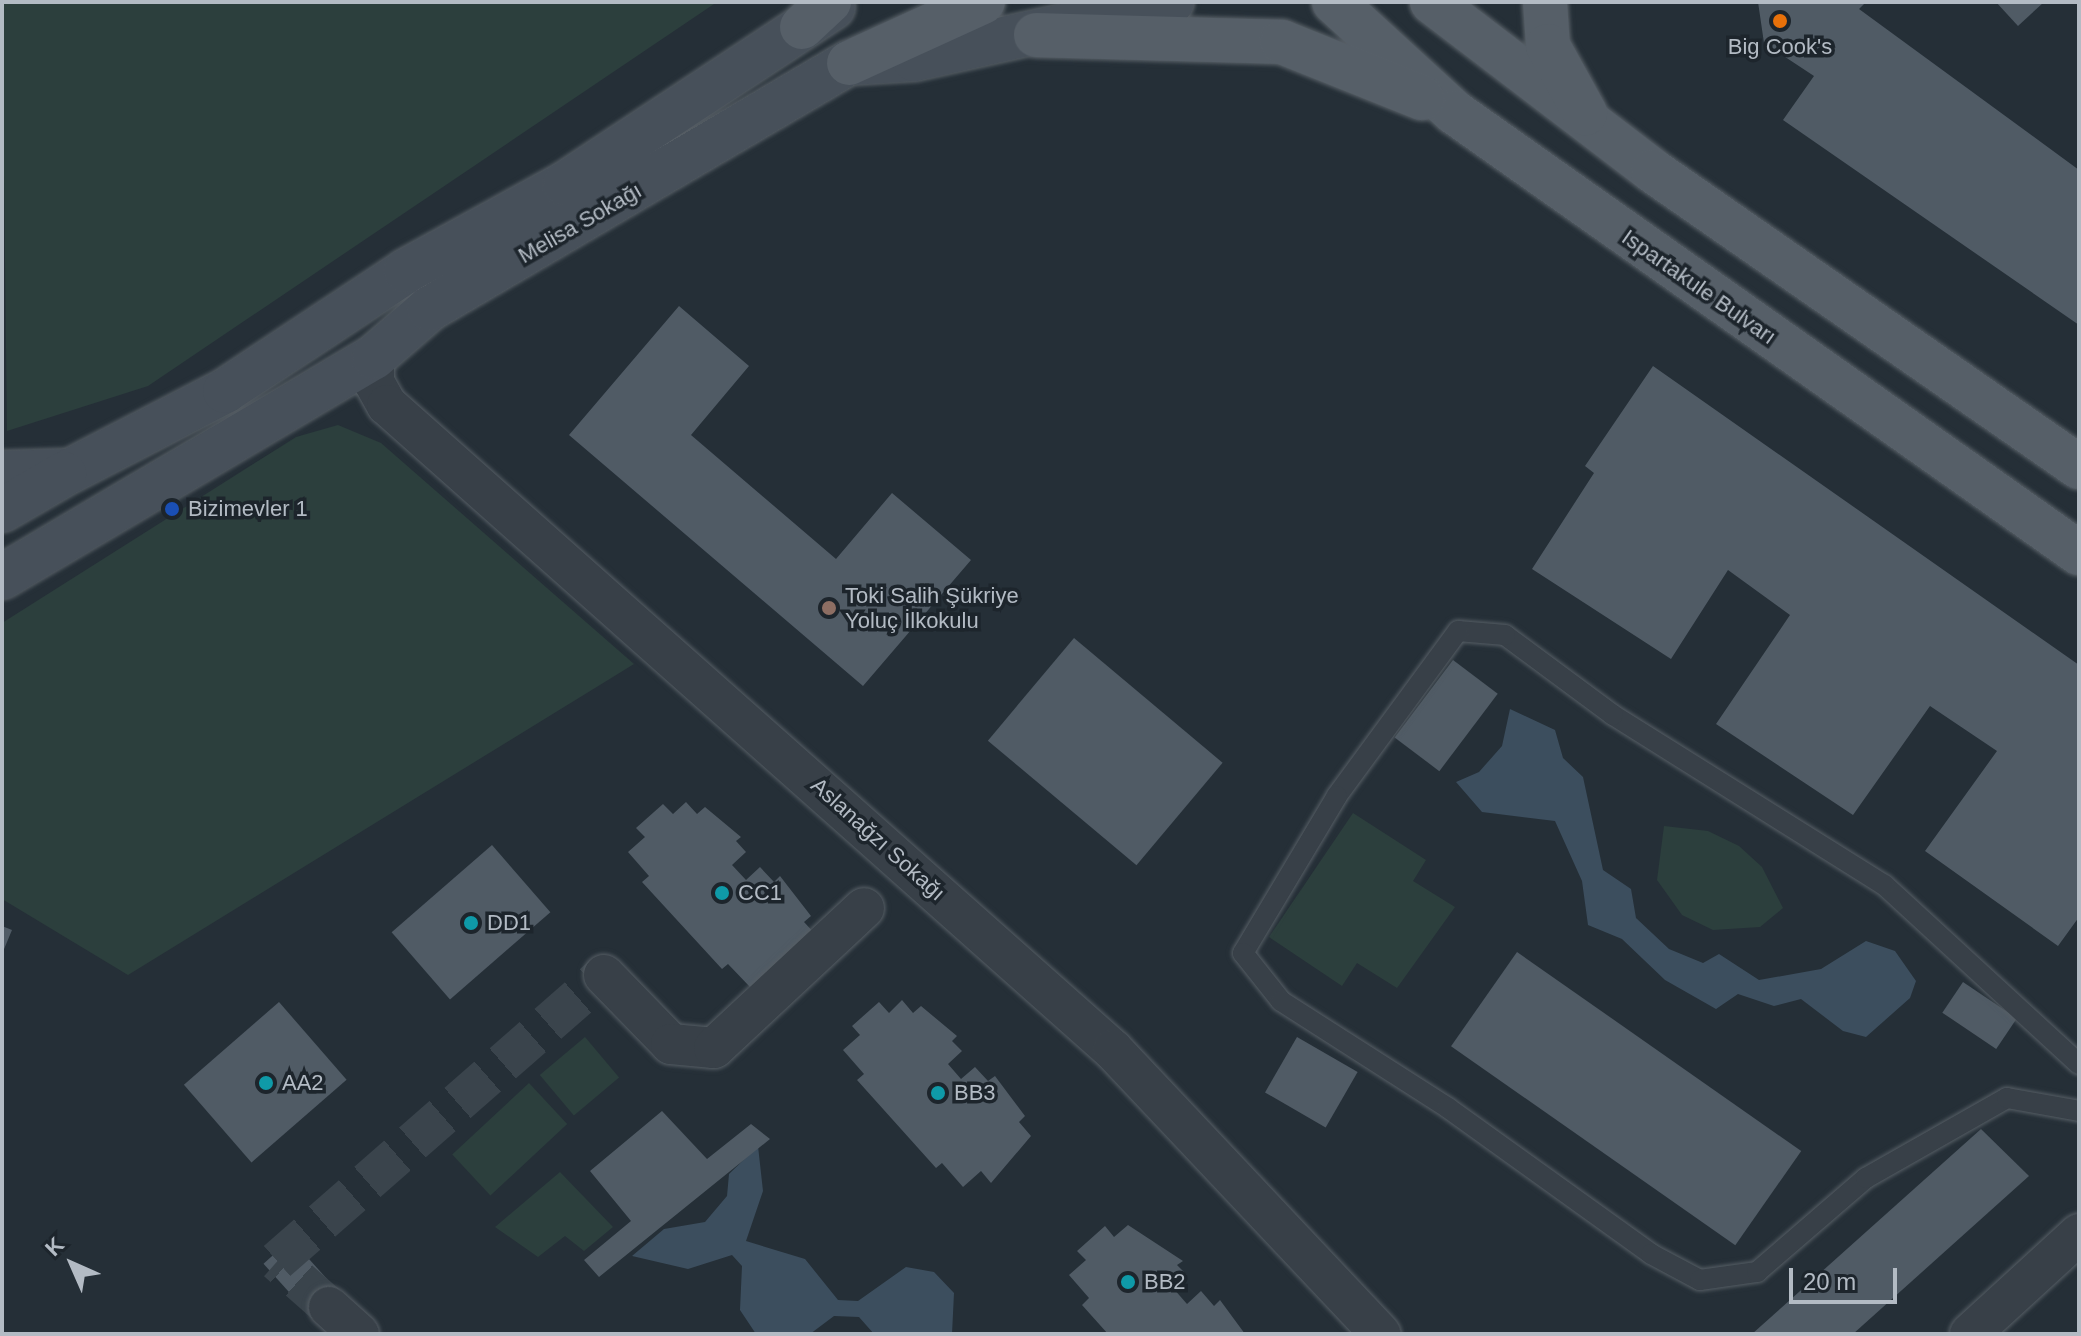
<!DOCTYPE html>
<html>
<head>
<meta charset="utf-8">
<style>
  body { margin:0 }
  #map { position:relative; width:2081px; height:1336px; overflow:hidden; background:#252f37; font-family:Arial,sans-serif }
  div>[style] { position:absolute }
  .green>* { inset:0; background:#2c3f3d; transform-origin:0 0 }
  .water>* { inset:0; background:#3c4e5e }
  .building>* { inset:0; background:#505b65; transform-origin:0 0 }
  .street-tunnel>* { height:40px; margin-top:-20px; transform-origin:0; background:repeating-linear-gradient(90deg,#3a444c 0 40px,transparent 0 60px) }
  .roads { filter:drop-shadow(0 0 2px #565e65) drop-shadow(0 0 2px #565e65) }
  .lane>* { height:20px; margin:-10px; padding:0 10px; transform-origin:10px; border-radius:10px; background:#384048 }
  .street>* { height:40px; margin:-20px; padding:0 20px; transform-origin:20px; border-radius:20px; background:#384048 }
  .secondary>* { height:44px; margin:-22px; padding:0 22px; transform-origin:22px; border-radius:22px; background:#47505a }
  .primary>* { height:44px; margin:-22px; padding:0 22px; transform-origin:22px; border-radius:22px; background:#565f68 }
  .dots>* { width:22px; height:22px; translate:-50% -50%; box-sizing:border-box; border:4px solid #1d252c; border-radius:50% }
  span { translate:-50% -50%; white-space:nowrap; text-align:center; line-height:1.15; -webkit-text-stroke:7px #1d252c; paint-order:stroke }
  .poi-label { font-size:22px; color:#b3bbc4 }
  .left { translate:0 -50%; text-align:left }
  .street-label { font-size:22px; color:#b3bbc4 }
  .frame { position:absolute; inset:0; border:4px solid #b3bbc4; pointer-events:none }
  .north { position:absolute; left:32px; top:1224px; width:80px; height:80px; -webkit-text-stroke:6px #1d252c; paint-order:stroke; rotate:315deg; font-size:22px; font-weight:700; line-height:32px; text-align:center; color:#b3bbc4 }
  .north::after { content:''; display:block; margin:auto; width:28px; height:36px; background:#b3bbc4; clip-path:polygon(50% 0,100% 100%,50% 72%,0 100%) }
  .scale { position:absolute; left:1789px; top:1268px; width:108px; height:36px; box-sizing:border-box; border:4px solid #b3bbc4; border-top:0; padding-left:10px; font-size:24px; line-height:28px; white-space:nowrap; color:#b3bbc4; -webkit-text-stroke:6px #1d252c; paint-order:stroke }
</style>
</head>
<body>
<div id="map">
  <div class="green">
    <div style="clip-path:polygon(2px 2px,717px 2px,148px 386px,7px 431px)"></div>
    <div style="clip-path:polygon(338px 425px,381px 443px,634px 664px,128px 975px,2px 899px,2px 623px,296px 437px)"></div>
    <div style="clip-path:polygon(1353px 813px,1426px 860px,1413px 881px,1455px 907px,1397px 988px,1357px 963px,1342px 986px,1269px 937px)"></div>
    <div style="clip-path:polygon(1664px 826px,1708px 831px,1739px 846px,1762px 867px,1783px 908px,1760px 927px,1713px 930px,1682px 915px,1657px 880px)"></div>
    <div style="left:585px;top:1037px;width:53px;height:59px;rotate:50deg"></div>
    <div style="left:529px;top:1083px;width:56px;height:105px;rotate:47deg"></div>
    <div style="clip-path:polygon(560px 1172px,613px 1227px,584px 1251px,565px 1236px,538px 1257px,495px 1227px)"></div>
  </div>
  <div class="water">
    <div style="clip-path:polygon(1510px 709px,1555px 730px,1563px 758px,1583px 777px,1603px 870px,1631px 889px,1636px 918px,1669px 949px,1703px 963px,1719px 954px,1759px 980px,1821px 969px,1866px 941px,1895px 951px,1916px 981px,1910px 998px,1866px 1037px,1843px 1031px,1801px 999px,1774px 1006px,1738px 994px,1716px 1009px,1665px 980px,1622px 939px,1588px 925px,1582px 881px,1555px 821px,1482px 812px,1456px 782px,1479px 772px,1502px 746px)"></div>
    <div style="clip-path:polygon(758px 1146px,763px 1191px,746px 1241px,805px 1259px,838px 1300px,858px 1301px,906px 1267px,934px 1272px,954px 1293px,952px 1334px,874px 1334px,859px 1317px,834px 1316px,810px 1334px,756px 1334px,740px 1310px,742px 1266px,732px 1255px,688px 1269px,632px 1256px,664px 1229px,705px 1222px,727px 1196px,729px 1174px)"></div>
  </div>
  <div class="building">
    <div style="clip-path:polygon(1758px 2px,1866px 2px,1859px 9px,2079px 170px,2079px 325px,1783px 120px,1814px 76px,1764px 43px)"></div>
    <div style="clip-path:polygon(1996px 2px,2044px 2px,2018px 26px)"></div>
    <div style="clip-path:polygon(679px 306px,749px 366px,691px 435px,836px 559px,892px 493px,971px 560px,863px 686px,569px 435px)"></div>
    <div style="clip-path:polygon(1653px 366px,2079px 665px,2079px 917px,2058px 946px,1925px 851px,1997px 751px,1930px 706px,1853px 815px,1716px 724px,1790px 615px,1728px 570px,1671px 659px,1532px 569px,1594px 473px,1585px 466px)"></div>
    <div style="left:1074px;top:638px;width:194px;height:134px;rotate:40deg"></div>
    <div style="left:1453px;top:660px;width:56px;height:97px;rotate:37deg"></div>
    <div style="clip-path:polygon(686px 802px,697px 814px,705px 807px,741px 837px,736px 841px,746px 852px,732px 865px,746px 880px,760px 867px,774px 882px,780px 876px,811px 916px,804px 922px,817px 936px,750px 987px,728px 964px,722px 969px,642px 882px,649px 876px,628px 852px,645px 837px,636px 828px,663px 804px,673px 814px)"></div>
    <div style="left:492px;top:845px;width:89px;height:133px;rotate:49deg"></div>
    <div style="clip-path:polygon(2px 926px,12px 930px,2px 954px)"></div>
    <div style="left:1517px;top:952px;width:347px;height:115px;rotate:35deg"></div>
    <div style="left:1963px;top:982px;width:65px;height:37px;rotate:34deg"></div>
    <div style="clip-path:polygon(902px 1000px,913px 1013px,921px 1006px,957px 1036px,952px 1041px,962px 1051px,948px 1064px,961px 1079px,975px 1067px,988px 1081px,995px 1076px,1025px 1116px,1019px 1122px,1031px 1136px,991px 1183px,981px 1171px,963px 1187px,942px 1163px,936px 1168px,857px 1080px,864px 1074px,843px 1050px,860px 1035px,852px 1026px,879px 1002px,889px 1013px)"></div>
    <div style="left:279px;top:1002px;width:103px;height:126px;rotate:49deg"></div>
    <div style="left:1297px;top:1037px;width:70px;height:64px;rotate:30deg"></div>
    <div style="clip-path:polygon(662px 1111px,707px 1159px,751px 1124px,770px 1139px,599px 1277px,584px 1260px,631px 1221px,590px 1171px)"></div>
    <div style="clip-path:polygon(1981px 1129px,2029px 1176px,1853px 1334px,1752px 1334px)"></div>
    <div style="clip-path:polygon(1128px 1225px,1183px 1261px,1177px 1265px,1187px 1275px,1173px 1288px,1187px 1304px,1201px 1291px,1214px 1306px,1220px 1300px,1245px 1334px,1108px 1334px,1082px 1305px,1089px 1298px,1069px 1275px,1086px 1260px,1077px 1251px,1105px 1226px,1114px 1237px)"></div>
    <div style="left:291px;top:1239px;width:67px;height:37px;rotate:48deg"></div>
  </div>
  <div class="street-tunnel">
    <div style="left:329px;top:1307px;width:69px;rotate:-138.5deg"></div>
    <div style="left:277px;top:1261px;width:434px;rotate:-41.2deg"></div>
  </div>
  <div class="roads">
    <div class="lane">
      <div style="left:2079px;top:1064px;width:265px;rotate:-137.4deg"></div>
      <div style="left:1884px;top:885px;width:320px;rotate:-147.9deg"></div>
      <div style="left:1613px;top:715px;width:134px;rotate:-143.5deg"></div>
      <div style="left:1505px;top:635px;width:47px;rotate:-175.1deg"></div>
      <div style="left:1458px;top:631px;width:205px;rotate:126.3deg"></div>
      <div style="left:1337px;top:796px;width:183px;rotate:120.9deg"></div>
      <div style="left:1243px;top:953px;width:61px;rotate:51.6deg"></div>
      <div style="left:1281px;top:1001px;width:198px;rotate:32.6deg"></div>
      <div style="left:1448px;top:1108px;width:250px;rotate:35.7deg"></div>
      <div style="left:1651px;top:1254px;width:55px;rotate:28deg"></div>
      <div style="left:1700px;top:1280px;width:58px;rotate:-8deg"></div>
      <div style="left:1757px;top:1272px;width:144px;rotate:-40.8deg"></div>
      <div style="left:1866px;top:1178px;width:162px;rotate:-29.6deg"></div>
      <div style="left:2007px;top:1098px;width:73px;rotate:10.2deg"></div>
    </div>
    <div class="street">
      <div style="left:374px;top:357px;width:25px;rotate:90deg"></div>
      <div style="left:374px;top:382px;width:26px;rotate:61deg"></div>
      <div style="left:387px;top:405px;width:971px;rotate:41.62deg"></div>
      <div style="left:1113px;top:1050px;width:390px;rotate:46.7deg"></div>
      <div style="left:604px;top:975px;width:96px;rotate:45.8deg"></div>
      <div style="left:671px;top:1044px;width:43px;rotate:5.3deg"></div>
      <div style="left:714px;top:1048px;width:205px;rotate:-43deg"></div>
      <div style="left:329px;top:1307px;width:40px;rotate:42deg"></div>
      <div style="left:1970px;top:1334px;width:148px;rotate:-42.5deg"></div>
    </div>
    <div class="secondary">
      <div style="left:2px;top:473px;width:68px;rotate:-1.7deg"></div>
      <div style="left:70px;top:471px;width:174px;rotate:-27.3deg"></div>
      <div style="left:225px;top:391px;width:217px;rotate:-33.5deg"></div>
      <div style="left:406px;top:271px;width:181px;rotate:-28.7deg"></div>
      <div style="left:565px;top:184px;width:321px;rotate:-33.4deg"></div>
      <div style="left:2px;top:510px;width:72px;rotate:-30.1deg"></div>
      <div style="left:2px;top:577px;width:432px;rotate:-30.6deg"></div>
      <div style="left:374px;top:357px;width:73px;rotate:-41.1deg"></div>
      <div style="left:429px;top:309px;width:487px;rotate:-30.4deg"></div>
      <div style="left:849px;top:63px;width:65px;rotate:-3.5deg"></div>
      <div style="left:914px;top:59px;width:264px;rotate:-12.5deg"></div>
    </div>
    <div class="primary">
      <div style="left:1334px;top:2px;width:163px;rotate:42.5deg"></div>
      <div style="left:1454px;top:112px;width:765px;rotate:35.21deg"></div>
      <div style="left:1432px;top:2px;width:278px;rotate:37.4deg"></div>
      <div style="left:1653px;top:171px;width:519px;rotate:34.79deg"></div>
      <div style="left:1545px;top:2px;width:44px;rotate:86.1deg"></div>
      <div style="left:1548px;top:46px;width:77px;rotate:61.1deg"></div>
      <div style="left:802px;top:27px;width:37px;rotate:-43deg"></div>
      <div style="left:1036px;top:35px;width:246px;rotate:1.6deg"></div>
      <div style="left:1282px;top:42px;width:151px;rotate:21.8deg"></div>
      <div style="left:849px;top:63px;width:147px;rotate:-24.5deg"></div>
    </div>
  </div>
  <div class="dots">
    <div style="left:1780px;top:21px;background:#e8710a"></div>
    <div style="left:172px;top:509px;background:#1a4fb4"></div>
    <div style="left:829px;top:608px;background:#8d6e63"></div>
    <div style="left:722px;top:893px;background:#0f9aa8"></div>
    <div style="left:471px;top:923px;background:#0f9aa8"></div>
    <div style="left:266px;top:1083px;background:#0f9aa8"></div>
    <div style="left:938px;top:1093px;background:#0f9aa8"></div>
    <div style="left:1128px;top:1282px;background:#0f9aa8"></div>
  </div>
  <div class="poi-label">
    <span style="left:1780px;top:47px">Big Cook's</span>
    <span class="left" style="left:188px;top:509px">Bizimevler 1</span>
    <span class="left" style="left:845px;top:608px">Toki Salih Şükriye<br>Yoluç İlkokulu</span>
    <span class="left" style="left:738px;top:893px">CC1</span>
    <span class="left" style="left:487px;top:923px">DD1</span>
    <span class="left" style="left:282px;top:1083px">AA2</span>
    <span class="left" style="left:954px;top:1093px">BB3</span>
    <span class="left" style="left:1144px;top:1282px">BB2</span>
  </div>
  <div class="street-label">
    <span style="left:580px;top:223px;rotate:-30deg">Melisa Sokağı</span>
    <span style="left:1699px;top:287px;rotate:35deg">Ispartakule Bulvarı</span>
    <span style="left:878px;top:839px;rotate:42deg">Aslanağzı Sokağı</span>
  </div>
  <div class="frame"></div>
  <div class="north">K</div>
  <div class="scale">20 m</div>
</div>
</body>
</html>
